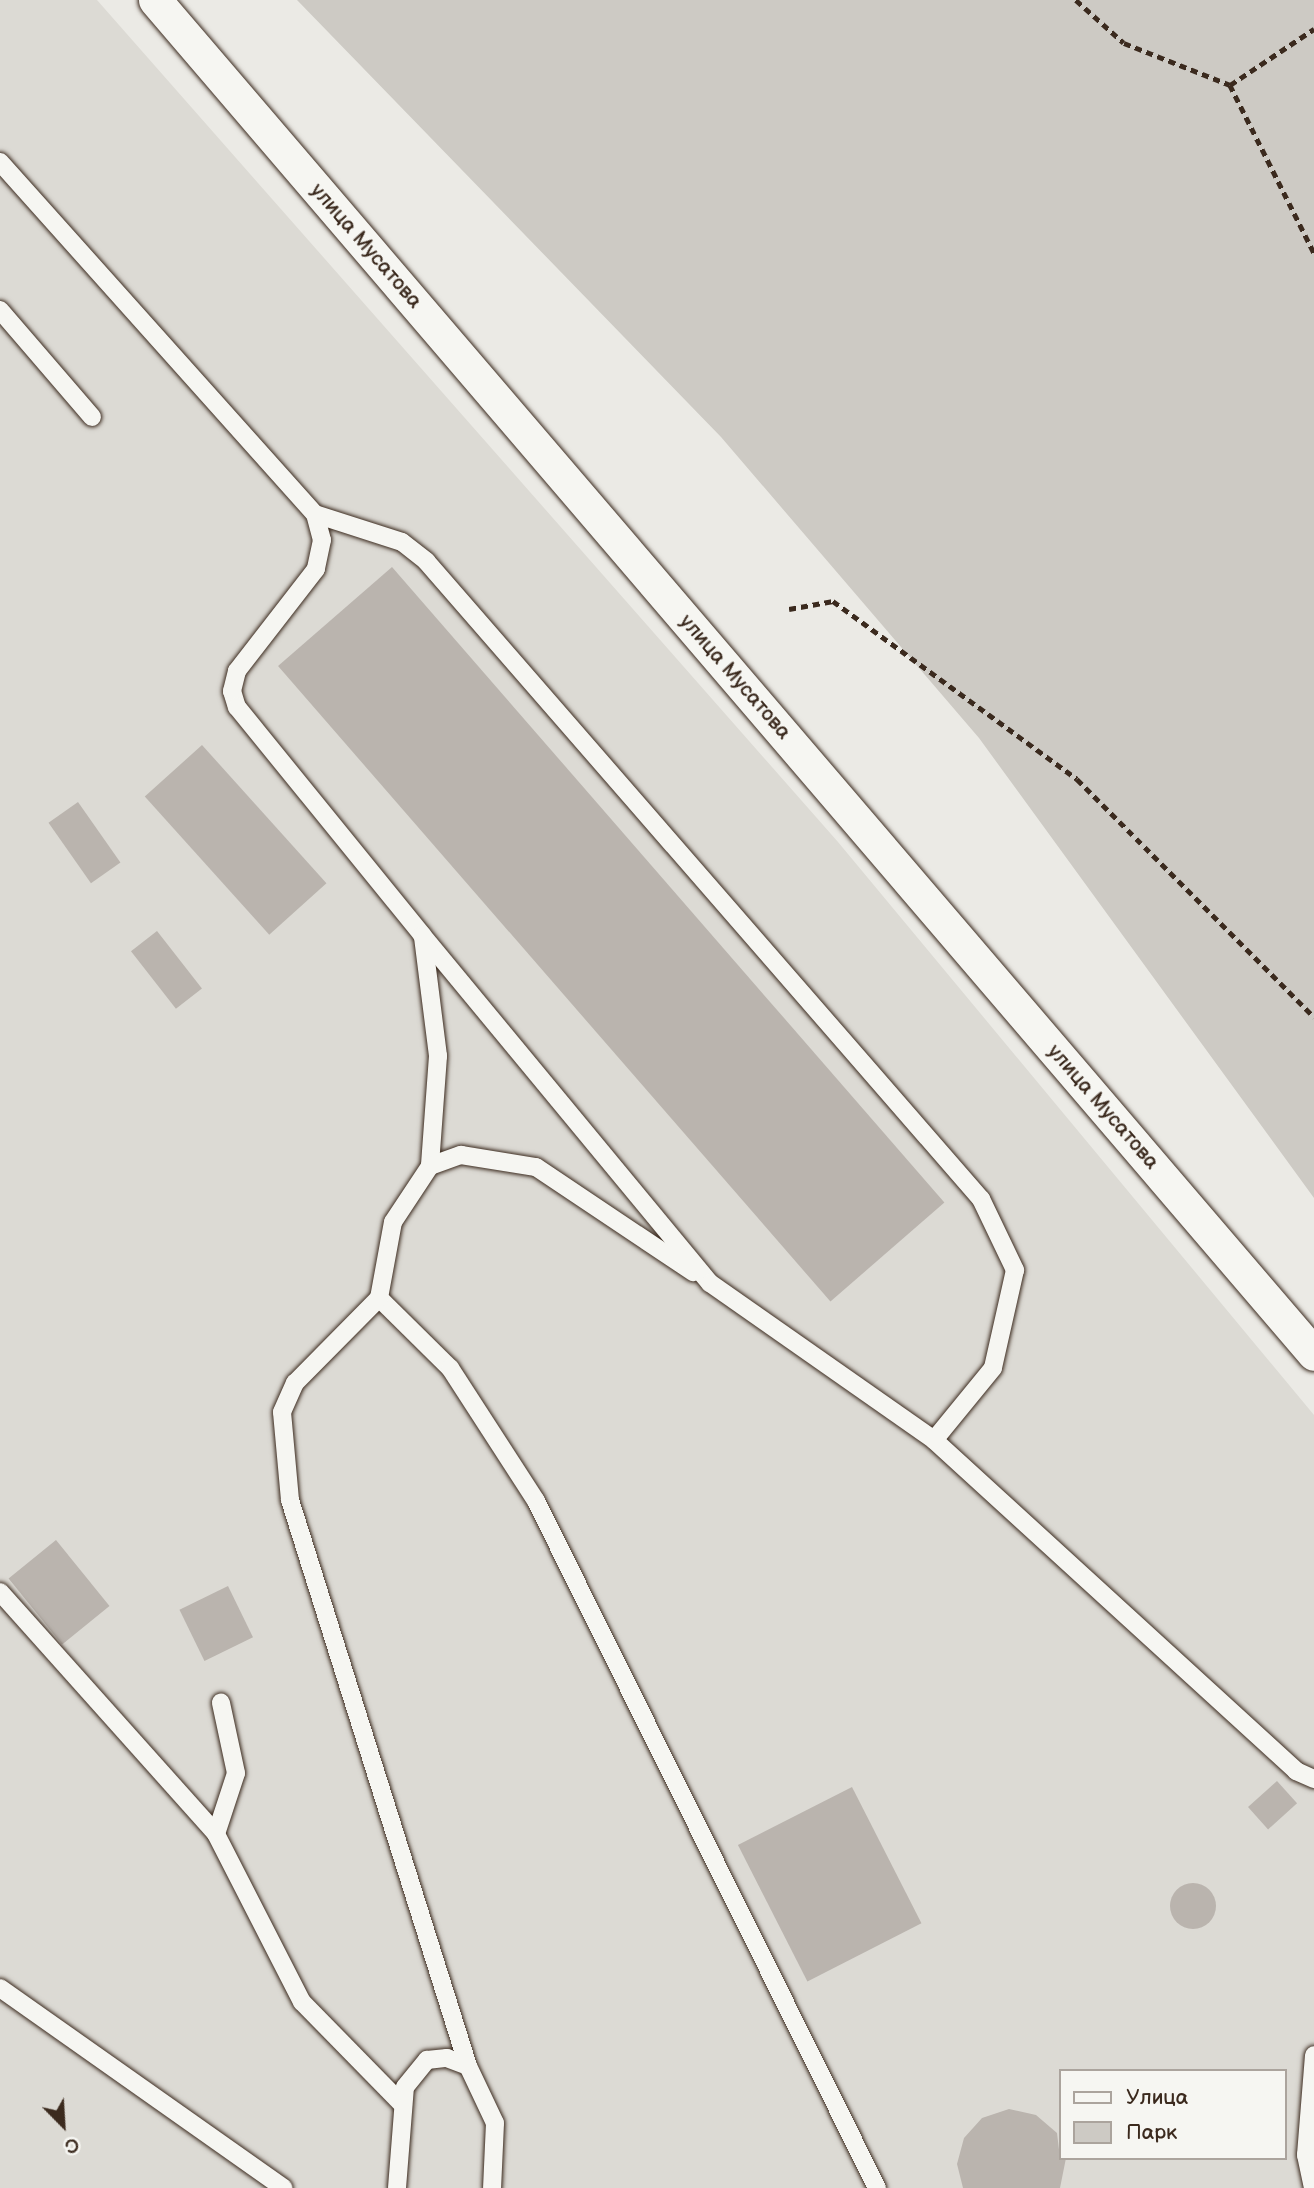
<!DOCTYPE html>
<html>
<head>
<meta charset="utf-8">
<style>
  body { margin:0 }
  #map { position:relative; width:1314px; height:2188px; overflow:hidden; background:#ebeae5; font-family:"Balsamiq Sans",sans-serif }
  div>[style] { position:absolute }
  .built>* { inset:0; background:#dcdad4 }
  .green>* { inset:0; background:#cdcac4 }
  .building>* { inset:0; background:#bab4ae; transform-origin:0 0 }
  .round { border-radius:50% }
  .path>* { height:4.5px; margin-top:-2.25px; transform-origin:0; background:repeating-linear-gradient(90deg,#3b2a1e 0 7px,transparent 0 12px) }
  .roads { filter:drop-shadow(0 0 2px #3b2a1e) drop-shadow(0 0 2px #3b2a1e) }
  .service>* { height:18px; margin:-9px; padding:0 9px; transform-origin:9px; border-radius:9px; background:#f6f6f2 }
  .minor>* { height:33px; margin:-16.5px; padding:0 16.5px; transform-origin:16.5px; border-radius:16.5px; background:#f6f6f2 }
  span { translate:-50% -50%; white-space:nowrap; text-align:center; line-height:1.15; -webkit-text-stroke:5px #f6f6f2; paint-order:stroke }
  .street-label { font-size:21px; color:#3b2a1e }
  .legend { position:absolute; left:1059px; top:2069px; width:228px; height:91px; box-sizing:border-box; background:#f6f6f2; border:2px solid #aba49d; margin:0; padding:9px 12px; list-style:none; font-size:21px; color:#3b2a1e }
  .legend li { display:flex; align-items:center; gap:14px; height:35px }
  .legend b { width:35px; border:2px solid #aba49d }
  .north { position:absolute; left:28px; top:2090px; width:70px; height:70px; -webkit-text-stroke:5px #f6f6f2; paint-order:stroke; rotate:156deg; font-size:19px; font-weight:700; line-height:28px; text-align:center; color:#3b2a1e }
  .north::after { content:''; display:block; margin:auto; width:24px; height:32px; background:#3b2a1e; clip-path:polygon(50% 0,100% 100%,50% 72%,0 100%) }
</style>
</head>
<body>
<div id="map">
  <div class="built">
    <div style="clip-path:polygon(evenodd,0 0,97px 0,838px 842px,1314px 1415px,1314px 2188px,0 2188px,0 0,1060px 2071px,1284px 2071px,1284px 2158px,1060px 2158px,1060px 2071px)"></div>
  </div>
  <div class="green">
    <div style="clip-path:polygon(297px 0,1314px 0,1314px 1198px,979px 738px,721px 437px)"></div>
  </div>
  <div class="building">
    <div style="left:392px;top:567px;width:842px;height:151px;rotate:49deg"></div>
    <div style="left:202px;top:745px;width:186px;height:77px;rotate:48deg"></div>
    <div style="left:78px;top:802px;width:74px;height:36px;rotate:55deg"></div>
    <div style="left:157px;top:931px;width:73px;height:33px;rotate:52deg"></div>
    <div style="left:56px;top:1540px;width:85px;height:61px;rotate:51deg"></div>
    <div style="left:228px;top:1586px;width:57px;height:54px;rotate:64deg"></div>
    <div style="left:1277px;top:1781px;width:30px;height:39px;rotate:48deg"></div>
    <div style="left:852px;top:1787px;width:153px;height:128px;rotate:63deg"></div>
    <div class="round" style="left:1170px;top:1883px;width:46px;height:46px"></div>
    <div style="clip-path:polygon(1009px 2109px,1036px 2115px,1057px 2133px,1060px 2158px,1066px 2158px,1060px 2188px,963px 2188px,957px 2164px,964px 2138px,982px 2118px)"></div>
  </div>
  <div class="path">
    <div style="left:1076px;top:0;width:64px;rotate:41.9deg"></div>
    <div style="left:1124px;top:43px;width:114px;rotate:21.6deg"></div>
    <div style="left:1230px;top:85px;width:188px;rotate:63.4deg"></div>
    <div style="left:1230px;top:85px;width:101px;rotate:-33.7deg"></div>
    <div style="left:789px;top:609px;width:45px;rotate:-10.3deg"></div>
    <div style="left:833px;top:601px;width:302px;rotate:36.1deg"></div>
    <div style="left:1077px;top:779px;width:336px;rotate:45.1deg"></div>
  </div>
  <div class="roads">
    <div class="service">
      <div style="left:0;top:162px;width:472px;rotate:48.2deg"></div>
      <div style="left:315px;top:514px;width:27px;rotate:75deg"></div>
      <div style="left:322px;top:540px;width:30px;rotate:102deg"></div>
      <div style="left:316px;top:569px;width:129px;rotate:127.8deg"></div>
      <div style="left:237px;top:671px;width:21px;rotate:104deg"></div>
      <div style="left:232px;top:691px;width:17px;rotate:73deg"></div>
      <div style="left:237px;top:707px;width:294px;rotate:50.9deg"></div>
      <div style="left:422px;top:935px;width:452px;rotate:50.4deg"></div>
      <div style="left:710px;top:1283px;width:274px;rotate:35deg"></div>
      <div style="left:934px;top:1440px;width:491px;rotate:42.4deg"></div>
      <div style="left:1296px;top:1771px;width:20px;rotate:24deg"></div>
      <div style="left:0;top:310px;width:141px;rotate:49.3deg"></div>
      <div style="left:315px;top:514px;width:91px;rotate:17.8deg"></div>
      <div style="left:402px;top:542px;width:31px;rotate:38deg"></div>
      <div style="left:426px;top:561px;width:846px;rotate:48.98deg"></div>
      <div style="left:981px;top:1199px;width:79px;rotate:64.4deg"></div>
      <div style="left:1015px;top:1270px;width:100px;rotate:102.7deg"></div>
      <div style="left:993px;top:1368px;width:93px;rotate:129.3deg"></div>
      <div style="left:423px;top:937px;width:120px;rotate:82.8deg"></div>
      <div style="left:438px;top:1056px;width:110px;rotate:94.2deg"></div>
      <div style="left:379px;top:1298px;width:100px;rotate:44.6deg"></div>
      <div style="left:450px;top:1368px;width:158px;rotate:57.1deg"></div>
      <div style="left:536px;top:1501px;width:767px;rotate:63.6deg"></div>
      <div style="left:0;top:1592px;width:324px;rotate:48.2deg"></div>
      <div style="left:216px;top:1834px;width:189px;rotate:62.9deg"></div>
      <div style="left:302px;top:2002px;width:144px;rotate:45.6deg"></div>
      <div style="left:216px;top:1834px;width:64px;rotate:-71.8deg"></div>
      <div style="left:236px;top:1773px;width:72px;rotate:-102.1deg"></div>
      <div style="left:0;top:1988px;width:347px;rotate:35.2deg"></div>
      <div style="left:468px;top:2066px;width:63px;rotate:64.7deg"></div>
      <div style="left:495px;top:2123px;width:65px;rotate:92.6deg"></div>
      <div style="left:397px;top:2188px;width:101px;rotate:-85.5deg"></div>
      <div style="left:405px;top:2087px;width:35px;rotate:-51deg"></div>
      <div style="left:427px;top:2060px;width:20px;rotate:-6deg"></div>
      <div style="left:447px;top:2058px;width:22px;rotate:21deg"></div>
      <div style="left:468px;top:2066px;width:593px;rotate:-107.46deg"></div>
      <div style="left:290px;top:1500px;width:88px;rotate:-95.2deg"></div>
      <div style="left:282px;top:1412px;width:32px;rotate:-66deg"></div>
      <div style="left:295px;top:1383px;width:120px;rotate:-45.3deg"></div>
      <div style="left:379px;top:1298px;width:77px;rotate:-79.6deg"></div>
      <div style="left:393px;top:1222px;width:67px;rotate:-56.5deg"></div>
      <div style="left:430px;top:1166px;width:33px;rotate:-20deg"></div>
      <div style="left:461px;top:1155px;width:76px;rotate:9.1deg"></div>
      <div style="left:536px;top:1167px;width:189px;rotate:33.8deg"></div>
      <div style="left:1313px;top:2188px;width:34px;rotate:-102deg"></div>
      <div style="left:1306px;top:2155px;width:100px;rotate:-85.4deg"></div>
    </div>
    <div class="minor">
      <div style="left:155px;top:0;width:1782px;rotate:49.44deg"></div>
    </div>
  </div>
  <div class="street-label">
    <span style="left:366px;top:246px;rotate:49deg">улица Мусатова</span>
    <span style="left:735px;top:677px;rotate:49deg">улица Мусатова</span>
    <span style="left:1103px;top:1107px;rotate:49deg">улица Мусатова</span>
  </div>
  <ul class="legend">
  <li><b style="height:9px;background:#f6f6f2"></b>Улица</li>
  <li><b style="height:19px;background:#cdcac4"></b>Парк</li>
  </ul>
  <div class="north">С</div>
</div>
</body>
</html>
